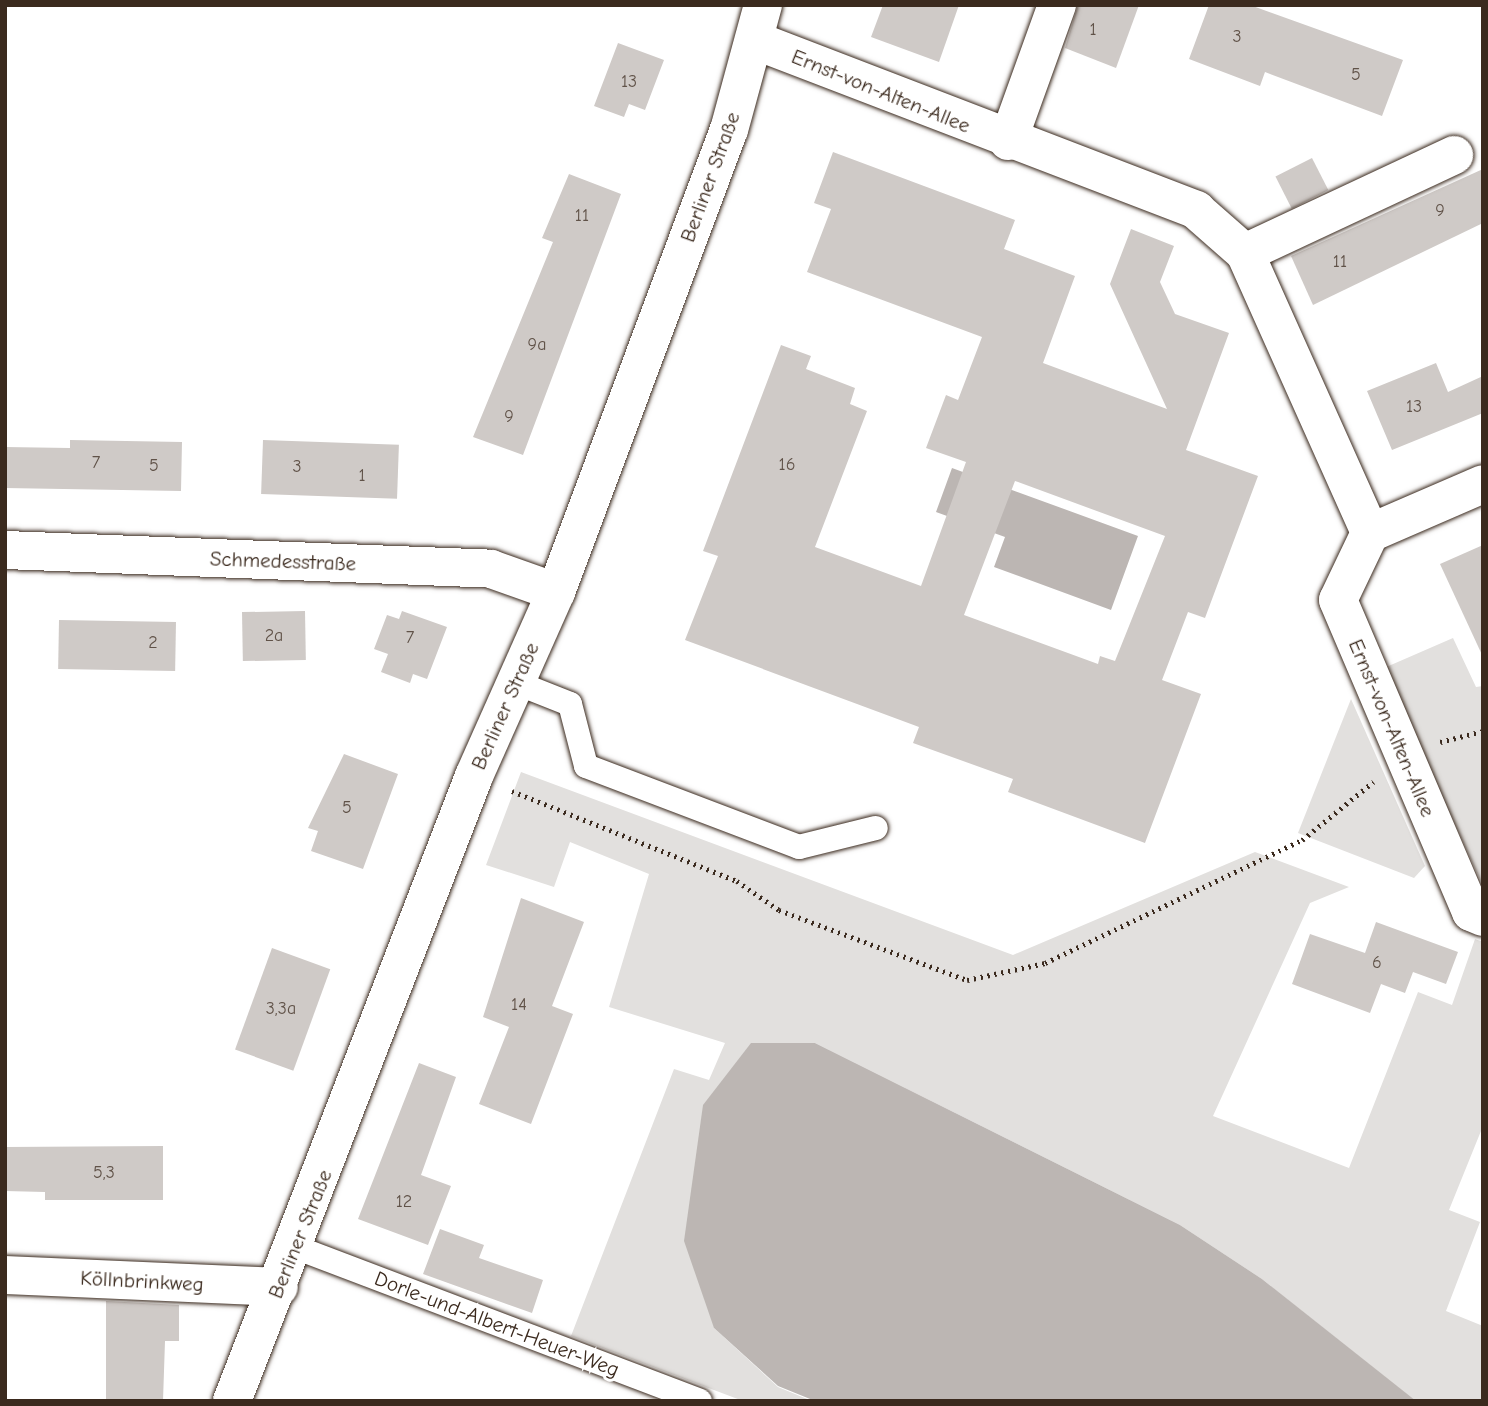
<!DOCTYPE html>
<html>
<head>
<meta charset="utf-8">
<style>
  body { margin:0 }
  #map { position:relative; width:1488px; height:1406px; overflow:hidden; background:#fff; font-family:"Comic Neue",sans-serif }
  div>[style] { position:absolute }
  .green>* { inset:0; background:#e2e0de }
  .water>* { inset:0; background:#bcb6b3 }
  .building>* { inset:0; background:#cfcac7; transform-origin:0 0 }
  .path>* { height:4.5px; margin-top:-2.25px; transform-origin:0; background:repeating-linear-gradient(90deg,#3b2a1e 0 2px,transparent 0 7px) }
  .roads { filter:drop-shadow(0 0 2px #3b2a1e) drop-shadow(0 0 2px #3b2a1e) }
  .service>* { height:24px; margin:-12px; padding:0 12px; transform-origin:12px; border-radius:12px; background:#fff }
  .minor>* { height:38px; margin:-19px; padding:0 19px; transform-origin:19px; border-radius:19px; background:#fff }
  .tertiary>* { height:38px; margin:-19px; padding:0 19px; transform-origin:19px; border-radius:19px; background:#fff }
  span { translate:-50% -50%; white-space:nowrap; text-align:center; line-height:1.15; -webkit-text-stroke:6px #fff; paint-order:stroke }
  .number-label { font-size:18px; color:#605248 }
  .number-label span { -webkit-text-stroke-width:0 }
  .street-label { font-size:21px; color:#3b2a1e }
  .frame { position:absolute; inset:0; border:7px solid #3b2a1e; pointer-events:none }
</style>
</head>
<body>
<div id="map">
  <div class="green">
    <div style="clip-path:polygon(1453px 638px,1476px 687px,1483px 686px,1483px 886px,1384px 668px)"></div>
    <div style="clip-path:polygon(1351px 699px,1425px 866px,1414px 878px,1298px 833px)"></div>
    <div style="clip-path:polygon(521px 772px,1013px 955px,1255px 852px,1349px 887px,1310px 903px,1213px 1116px,1349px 1168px,1418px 992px,1452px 1005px,1475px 939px,1483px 942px,1483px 1126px,1449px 1210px,1480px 1222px,1446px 1311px,1483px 1326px,1483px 1401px,1415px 1401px,1262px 1279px,1180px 1225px,815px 1043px,714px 1328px,778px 1387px,812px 1401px,743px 1401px,571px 1336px,674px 1069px,709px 1080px,725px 1043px,609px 1007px,649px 874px,570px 842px,554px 887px,486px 865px)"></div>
  </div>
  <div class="water">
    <div style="clip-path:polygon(952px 468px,1138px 536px,1111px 610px,994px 567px,1005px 537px,936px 512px)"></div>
    <div style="clip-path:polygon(751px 1043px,815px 1043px,1180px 1225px,1262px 1279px,1416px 1401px,815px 1401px,778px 1386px,714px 1328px,684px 1241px,703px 1105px)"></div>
  </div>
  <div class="building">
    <div style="clip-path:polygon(883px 5px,959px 5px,939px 62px,871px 37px)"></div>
    <div style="clip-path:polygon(1078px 5px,1139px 5px,1116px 68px,1065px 48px)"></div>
    <div style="clip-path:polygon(1209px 5px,1250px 5px,1403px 60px,1382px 116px,1265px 72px,1260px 86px,1189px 59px)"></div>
    <div style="clip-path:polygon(618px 43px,664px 60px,645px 110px,629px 104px,624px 117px,594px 106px)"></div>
    <div style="clip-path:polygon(evenodd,833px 152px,1015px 220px,1004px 249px,1075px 276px,1043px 363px,1167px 409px,1110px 284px,1131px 229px,1174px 246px,1160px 282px,1175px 314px,1229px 333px,1186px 450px,1258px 476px,1205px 618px,1188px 612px,1162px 680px,1201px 694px,1145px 843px,1008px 792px,1013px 779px,913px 743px,919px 727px,685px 640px,718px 556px,703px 551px,781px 345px,811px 356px,806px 369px,855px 388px,850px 404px,867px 411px,815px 547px,921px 586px,966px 462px,926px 448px,946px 395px,958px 400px,982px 337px,807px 272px,831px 209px,814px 203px,833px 152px,1015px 481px,1165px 536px,1115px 661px,1100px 656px,1098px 664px,964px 615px,1015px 481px)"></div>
    <div style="left:1312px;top:158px;width:36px;height:41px;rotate:63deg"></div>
    <div style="clip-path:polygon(1483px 169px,1483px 223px,1313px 305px,1291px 256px)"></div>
    <div style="clip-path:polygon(569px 174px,621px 194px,523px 455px,473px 437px,553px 242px,542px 238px)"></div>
    <div style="clip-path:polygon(1436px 363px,1448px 392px,1483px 376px,1483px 413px,1392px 450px,1367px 391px)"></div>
    <div style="clip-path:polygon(70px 440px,182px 442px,181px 491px,5px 488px,5px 447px,70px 448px)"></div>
    <div style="left:263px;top:440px;width:136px;height:54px;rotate:2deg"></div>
    <div style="clip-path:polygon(1483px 545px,1483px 657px,1440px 564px)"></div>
    <div style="left:305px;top:611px;width:49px;height:63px;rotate:89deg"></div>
    <div style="clip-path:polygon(402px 611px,447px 627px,427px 679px,413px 674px,410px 683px,381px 672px,388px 654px,374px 649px,387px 615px,399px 619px)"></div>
    <div style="left:59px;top:620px;width:117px;height:49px;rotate:1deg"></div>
    <div style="clip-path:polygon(344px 754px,398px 774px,363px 869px,311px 851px,318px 831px,308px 828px)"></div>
    <div style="clip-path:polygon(521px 898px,584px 922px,552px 1006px,573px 1014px,531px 1124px,479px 1104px,509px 1027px,483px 1017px)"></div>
    <div style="clip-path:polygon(1376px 922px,1458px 952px,1446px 984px,1413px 972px,1405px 993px,1381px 984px,1370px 1013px,1292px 984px,1310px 934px,1365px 953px)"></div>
    <div style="left:272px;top:948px;width:62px;height:108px;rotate:20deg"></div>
    <div style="clip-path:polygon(419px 1063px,456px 1077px,421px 1175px,451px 1186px,428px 1245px,358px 1219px)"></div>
    <div style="clip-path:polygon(163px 1146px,163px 1200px,45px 1200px,45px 1192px,5px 1191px,5px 1147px)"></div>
    <div style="clip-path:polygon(440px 1229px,484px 1245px,479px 1258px,543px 1280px,532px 1313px,423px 1274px)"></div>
    <div style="clip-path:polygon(106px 1301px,179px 1305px,179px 1341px,165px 1341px,163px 1401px,106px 1401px)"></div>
  </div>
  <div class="path">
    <div style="left:1440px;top:742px;width:44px;rotate:-14.3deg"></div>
    <div style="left:512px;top:791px;width:242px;rotate:21.8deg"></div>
    <div style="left:737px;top:881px;width:51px;rotate:34.6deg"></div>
    <div style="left:779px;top:910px;width:201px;rotate:20.4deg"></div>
    <div style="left:967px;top:980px;width:80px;rotate:-12.3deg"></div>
    <div style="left:1045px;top:963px;width:285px;rotate:-25.6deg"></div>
    <div style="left:1302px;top:840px;width:92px;rotate:-39.2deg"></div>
  </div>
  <div class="roads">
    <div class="service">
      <div style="left:517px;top:683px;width:57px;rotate:21.6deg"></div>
      <div style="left:570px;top:704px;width:64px;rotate:75.5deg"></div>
      <div style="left:586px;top:766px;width:228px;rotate:20.8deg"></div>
      <div style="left:799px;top:847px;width:79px;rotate:-13.9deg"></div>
      <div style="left:295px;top:1247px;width:433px;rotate:20.8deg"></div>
    </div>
    <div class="minor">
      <div style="left:754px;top:40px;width:474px;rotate:21deg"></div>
      <div style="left:1196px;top:210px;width:65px;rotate:41.3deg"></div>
      <div style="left:1245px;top:253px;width:307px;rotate:65.9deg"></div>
      <div style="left:1370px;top:533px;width:74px;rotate:115.5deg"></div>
      <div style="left:1338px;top:600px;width:339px;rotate:66.9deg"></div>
      <div style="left:1471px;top:912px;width:13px;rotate:23deg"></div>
      <div style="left:1008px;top:141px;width:145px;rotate:-70.2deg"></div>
      <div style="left:1245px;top:253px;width:231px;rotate:-25.1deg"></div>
      <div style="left:1370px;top:533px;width:123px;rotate:-23.4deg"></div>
      <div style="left:5px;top:550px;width:486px;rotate:2.2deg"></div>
      <div style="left:491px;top:569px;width:69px;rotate:19.5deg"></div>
      <div style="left:5px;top:1275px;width:274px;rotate:2.5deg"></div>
    </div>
    <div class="tertiary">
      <div style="left:232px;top:1401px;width:670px;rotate:-68.83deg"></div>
      <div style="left:474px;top:776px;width:201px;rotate:-66deg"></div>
      <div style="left:556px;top:592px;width:493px;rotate:-69.5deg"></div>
      <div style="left:729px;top:130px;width:130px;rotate:-74.8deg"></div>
    </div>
  </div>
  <div class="number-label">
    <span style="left:1093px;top:30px">1</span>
    <span style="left:1237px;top:37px">3</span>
    <span style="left:1356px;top:75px">5</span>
    <span style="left:629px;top:82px">13</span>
    <span style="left:1440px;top:211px">9</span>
    <span style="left:582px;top:216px">11</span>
    <span style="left:1340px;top:262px">11</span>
    <span style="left:537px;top:345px">9a</span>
    <span style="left:1414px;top:407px">13</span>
    <span style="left:509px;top:417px">9</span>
    <span style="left:96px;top:463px">7</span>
    <span style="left:787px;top:465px">16</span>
    <span style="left:154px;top:466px">5</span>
    <span style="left:297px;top:467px">3</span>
    <span style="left:362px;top:476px">1</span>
    <span style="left:274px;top:636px">2a</span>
    <span style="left:410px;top:638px">7</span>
    <span style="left:153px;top:643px">2</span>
    <span style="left:347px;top:808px">5</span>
    <span style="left:1377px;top:963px">6</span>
    <span style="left:519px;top:1005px">14</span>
    <span style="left:281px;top:1009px">3,3a</span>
    <span style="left:104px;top:1173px">5,3</span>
    <span style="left:404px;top:1202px">12</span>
  </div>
  <div class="street-label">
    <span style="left:881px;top:91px;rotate:22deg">Ernst-von-Alten-Allee</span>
    <span style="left:710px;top:177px;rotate:-70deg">Berliner Straße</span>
    <span style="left:283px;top:561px;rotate:2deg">Schmedesstraße</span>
    <span style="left:505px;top:706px;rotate:-66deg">Berliner Straße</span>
    <span style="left:1392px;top:728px;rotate:67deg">Ernst-von-Alten-Allee</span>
    <span style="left:300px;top:1234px;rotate:-68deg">Berliner Straße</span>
    <span style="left:142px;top:1281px;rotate:3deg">Köllnbrinkweg</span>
    <span style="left:497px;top:1324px;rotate:21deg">Dorle-und-Albert-Heuer-Weg</span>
  </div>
  <div class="frame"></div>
</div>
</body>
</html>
